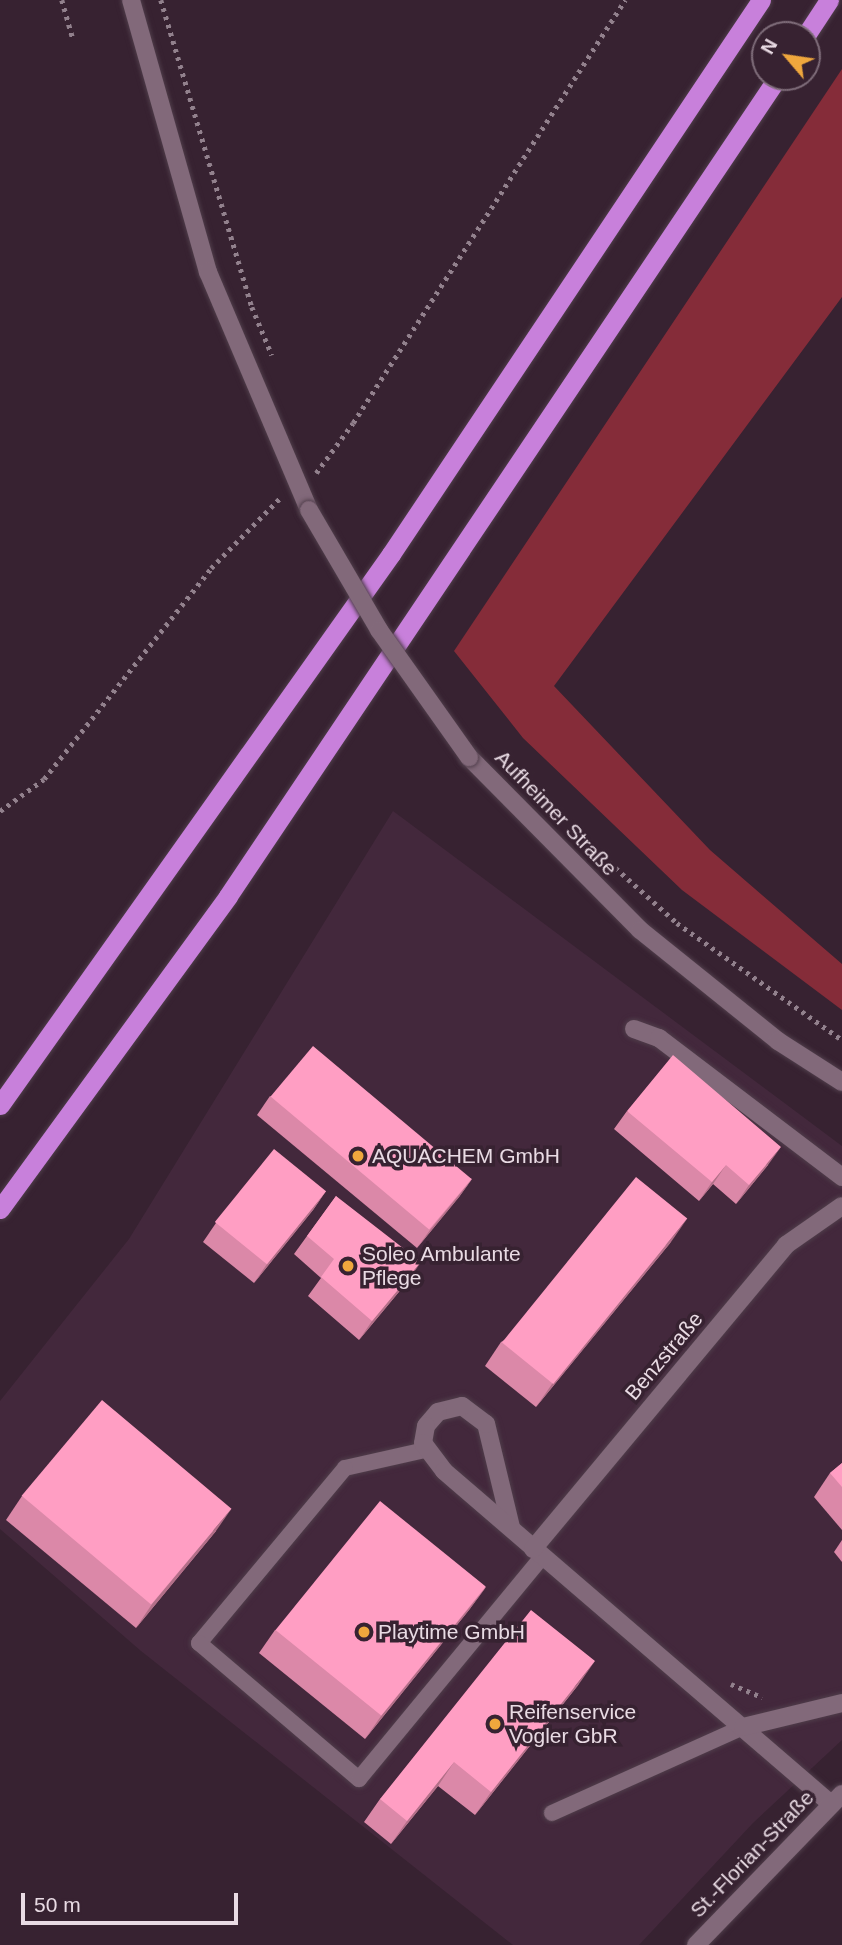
<!DOCTYPE html>
<html>
<head>
<meta charset="utf-8">
<style>
  body { margin:0 }
  #map { position:relative; width:842px; height:1945px; overflow:hidden; background:#372231; font-family:Arial,sans-serif }
  div>[style] { position:absolute }
  .built>* { inset:0; background:#43283c }
  .green>* { inset:0; background:#852c39 }
  .path>* { height:4.5px; margin-top:-2.25px; transform-origin:0; background:repeating-linear-gradient(90deg,#92818d 0 3.5px,transparent 0 8.5px) }
  .roads { filter:drop-shadow(0 0 2px #4f3d4a) drop-shadow(0 0 2px #4f3d4a) }
  .service>* { height:16px; margin:-8px; padding:0 8px; transform-origin:8px; border-radius:8px; background:#82697a }
  .minor>* { height:18px; margin:-9px; padding:0 9px; transform-origin:9px; border-radius:9px; background:#82697a }
  .tertiary>* { height:18px; margin:-9px; padding:0 9px; transform-origin:9px; border-radius:9px; background:#82697a }
  .trunk>* { height:19px; margin:-9.5px; padding:0 9.5px; transform-origin:9.5px; border-radius:9.5px; background:#c880db }
  .bridges { filter:drop-shadow(0 0 2px #4f3d4a) drop-shadow(0 0 2px #4f3d4a) }
  .tertiary-bridge>* { height:18px; margin:-9px; padding:0 9px; transform-origin:9px; border-radius:9px; background:#82697a }
  .wall>* { inset:0; background:#db88a8 }
  .shaded-wall>* { inset:0; background:#b26f88 }
  .building>* { inset:0; background:#ff9ec3; transform-origin:0 0 }
  .dots>* { width:19px; height:19px; translate:-50% -50%; box-sizing:border-box; border:4px solid #372231; border-radius:50% }
  span { translate:-50% -50%; white-space:nowrap; text-align:center; line-height:1.15; -webkit-text-stroke:7px #372231; paint-order:stroke }
  .street-label { font-size:21px; color:#e9dbe4 }
  .poi-label { font-size:21px; color:#e9dbe4 }
  .left { translate:0 -50%; text-align:left }
  .north { position:absolute; left:751px; top:21px; width:70px; height:70px; box-sizing:border-box; background:#372231; border:2px solid #7e6c79; border-radius:50%; rotate:299deg; font-size:19px; font-weight:700; line-height:28px; text-align:center; color:#e9dbe4 }
  .north::after { content:''; display:block; margin:auto; width:24px; height:32px; background:#efa73d; clip-path:polygon(50% 0,100% 100%,50% 72%,0 100%) }
  .scale { position:absolute; left:21px; top:1893px; width:217px; height:32px; box-sizing:border-box; border:4px solid #e9dbe4; border-top:0; padding-left:9px; font-size:21px; line-height:24px; white-space:nowrap; color:#e9dbe4; -webkit-text-stroke:5px #372231; paint-order:stroke }
</style>
</head>
<body>
<div id="map">
  <div class="built">
    <div style="clip-path:polygon(393px 811px,842px 1146px,842px 1740px,753px 1823px,639px 1945px,513px 1945px,141px 1651px,0 1529px,0 1401px,129px 1239px)"></div>
  </div>
  <div class="green">
    <div style="clip-path:polygon(842px 69px,842px 297px,554px 686px,710px 850px,842px 964px,842px 1010px,682px 890px,523px 738px,454px 651px)"></div>
  </div>
  <div class="path">
    <div style="left:62px;top:0;width:41px;rotate:74.2deg"></div>
    <div style="left:161px;top:0;width:320px;rotate:73.5deg"></div>
    <div style="left:252px;top:307px;width:52px;rotate:67.4deg"></div>
    <div style="left:316px;top:473px;width:62px;rotate:-53.5deg"></div>
    <div style="left:353px;top:423px;width:503px;rotate:-57.26deg"></div>
    <div style="left:0;top:811px;width:54px;rotate:-36deg"></div>
    <div style="left:44px;top:779px;width:269px;rotate:-51.6deg"></div>
    <div style="left:211px;top:568px;width:98px;rotate:-45.4deg"></div>
    <div style="left:609px;top:862px;width:91px;rotate:41.9deg"></div>
    <div style="left:677px;top:923px;width:202px;rotate:35.3deg"></div>
    <div style="left:731px;top:1684px;width:34px;rotate:23deg"></div>
  </div>
  <div class="roads">
    <div class="service">
      <div style="left:425px;top:1450px;width:82px;rotate:167.3deg"></div>
      <div style="left:345px;top:1468px;width:228px;rotate:129.8deg"></div>
      <div style="left:199px;top:1643px;width:210px;rotate:40.4deg"></div>
      <div style="left:359px;top:1779px;width:288px;rotate:-50.5deg"></div>
      <div style="left:552px;top:1813px;width:209px;rotate:-24.2deg"></div>
    </div>
    <div class="minor">
      <div style="left:634px;top:1029px;width:27px;rotate:20deg"></div>
      <div style="left:659px;top:1038px;width:230px;rotate:37.2deg"></div>
      <div style="left:511px;top:1527px;width:106px;rotate:-103.6deg"></div>
      <div style="left:486px;top:1424px;width:30px;rotate:-143deg"></div>
      <div style="left:462px;top:1406px;width:25px;rotate:166deg"></div>
      <div style="left:438px;top:1412px;width:18px;rotate:131deg"></div>
      <div style="left:426px;top:1426px;width:17px;rotate:100deg"></div>
      <div style="left:423px;top:1443px;width:35px;rotate:53deg"></div>
      <div style="left:444px;top:1471px;width:511px;rotate:40.71deg"></div>
      <div style="left:533px;top:1549px;width:396px;rotate:-50.2deg"></div>
      <div style="left:786px;top:1245px;width:68px;rotate:-34.9deg"></div>
      <div style="left:743px;top:1727px;width:102px;rotate:-13.6deg"></div>
    </div>
    <div class="tertiary">
      <div style="left:131px;top:0;width:283px;rotate:74.2deg"></div>
      <div style="left:208px;top:272px;width:259px;rotate:67deg"></div>
      <div style="left:469px;top:757px;width:243px;rotate:45.3deg"></div>
      <div style="left:640px;top:930px;width:177px;rotate:38.8deg"></div>
      <div style="left:778px;top:1041px;width:76px;rotate:32.6deg"></div>
      <div style="left:696px;top:1945px;width:210px;rotate:-46deg"></div>
    </div>
    <div class="trunk">
      <div style="left:806px;top:35px;width:42px;rotate:-56.7deg"></div>
      <div style="left:0;top:1105px;width:676px;rotate:-54.64deg"></div>
      <div style="left:391px;top:554px;width:666px;rotate:-56.26deg"></div>
      <div style="left:0;top:1209px;width:387px;rotate:-53.9deg"></div>
      <div style="left:228px;top:896px;width:987px;rotate:-56.12deg"></div>
    </div>
  </div>
  <div class="bridges">
    <div class="tertiary-bridge">
      <div style="left:309px;top:510px;width:139px;rotate:59.7deg"></div>
      <div style="left:379px;top:630px;width:156px;rotate:54.7deg"></div>
    </div>
  </div>
  <div class="wall">
    <div style="clip-path:polygon(270px 1096px,472px 1179px,459px 1197px,417px 1248px,257px 1115px)"></div>
    <div style="clip-path:polygon(627px 1111px,768px 1165px,736px 1204px,713px 1184px,699px 1201px,614px 1129px)"></div>
    <div style="clip-path:polygon(326px 1191px,313px 1210px,254px 1283px,203px 1242px,216px 1223px)"></div>
    <div style="clip-path:polygon(336px 1196px,408px 1281px,359px 1340px,308px 1296px,321px 1278px,294px 1254px)"></div>
    <div style="clip-path:polygon(671px 1242px,536px 1407px,485px 1366px,501px 1342px)"></div>
    <div style="clip-path:polygon(842px 1463px,842px 1530px,814px 1497px,830px 1473px)"></div>
    <div style="clip-path:polygon(22px 1496px,216px 1531px,136px 1628px,6px 1520px)"></div>
    <div style="clip-path:polygon(842px 1540px,842px 1562px,834px 1552px)"></div>
    <div style="clip-path:polygon(486px 1587px,469px 1610px,365px 1739px,259px 1653px,275px 1630px)"></div>
    <div style="clip-path:polygon(579px 1684px,475px 1815px,438px 1786px,391px 1844px,364px 1822px,380px 1799px)"></div>
  </div>
  <div class="shaded-wall">
    <div style="clip-path:polygon(781px 1147px,768px 1165px,736px 1204px,749px 1185px)"></div>
    <div style="clip-path:polygon(726px 1165px,713px 1184px,699px 1201px,712px 1182px)"></div>
    <div style="clip-path:polygon(472px 1179px,459px 1197px,417px 1248px,430px 1230px)"></div>
    <div style="clip-path:polygon(326px 1191px,313px 1210px,254px 1283px,267px 1264px)"></div>
    <div style="clip-path:polygon(687px 1219px,671px 1242px,536px 1407px,552px 1384px)"></div>
    <div style="clip-path:polygon(421px 1262px,408px 1281px,359px 1340px,372px 1321px)"></div>
    <div style="clip-path:polygon(232px 1508px,216px 1531px,136px 1628px,152px 1604px)"></div>
    <div style="clip-path:polygon(486px 1587px,469px 1610px,365px 1739px,381px 1716px)"></div>
    <div style="clip-path:polygon(595px 1661px,579px 1684px,475px 1815px,491px 1792px)"></div>
    <div style="clip-path:polygon(454px 1762px,438px 1786px,391px 1844px,407px 1821px)"></div>
  </div>
  <div class="building">
    <div style="left:313px;top:1046px;width:207px;height:66px;rotate:40deg"></div>
    <div style="clip-path:polygon(673px 1055px,781px 1147px,749px 1185px,726px 1165px,712px 1182px,627px 1111px)"></div>
    <div style="left:274px;top:1149px;width:67px;height:94px;rotate:39deg"></div>
    <div style="left:636px;top:1177px;width:66px;height:213px;rotate:39deg"></div>
    <div style="clip-path:polygon(336px 1196px,421px 1262px,372px 1321px,321px 1277px,334px 1259px,307px 1236px)"></div>
    <div style="left:102px;top:1400px;width:169px;height:125px;rotate:40deg"></div>
    <div style="clip-path:polygon(842px 1463px,842px 1487px,830px 1473px)"></div>
    <div style="left:380px;top:1501px;width:136px;height:166px;rotate:39deg"></div>
    <div style="clip-path:polygon(531px 1610px,595px 1661px,491px 1792px,454px 1762px,407px 1821px,380px 1799px)"></div>
  </div>
  <div class="dots">
    <div style="left:358px;top:1156px;background:#efa73d"></div>
    <div style="left:348px;top:1266px;background:#efa73d"></div>
    <div style="left:364px;top:1632px;background:#efa73d"></div>
    <div style="left:495px;top:1724px;background:#efa73d"></div>
  </div>
  <div class="street-label">
    <span style="left:556px;top:813px;rotate:46deg">Aufheimer Straße</span>
    <span style="left:664px;top:1356px;rotate:-50deg">Benzstraße</span>
    <span style="left:752px;top:1854px;rotate:-46deg">St.-Florian-Straße</span>
  </div>
  <div class="poi-label">
    <span class="left" style="left:372px;top:1156px">AQUACHEM GmbH</span>
    <span class="left" style="left:362px;top:1266px">Soleo Ambulante<br>Pflege</span>
    <span class="left" style="left:378px;top:1632px">Playtime GmbH</span>
    <span class="left" style="left:509px;top:1724px">Reifenservice<br>Vogler GbR</span>
  </div>
  <div class="north">N</div>
  <div class="scale">50 m</div>
</div>
</body>
</html>
